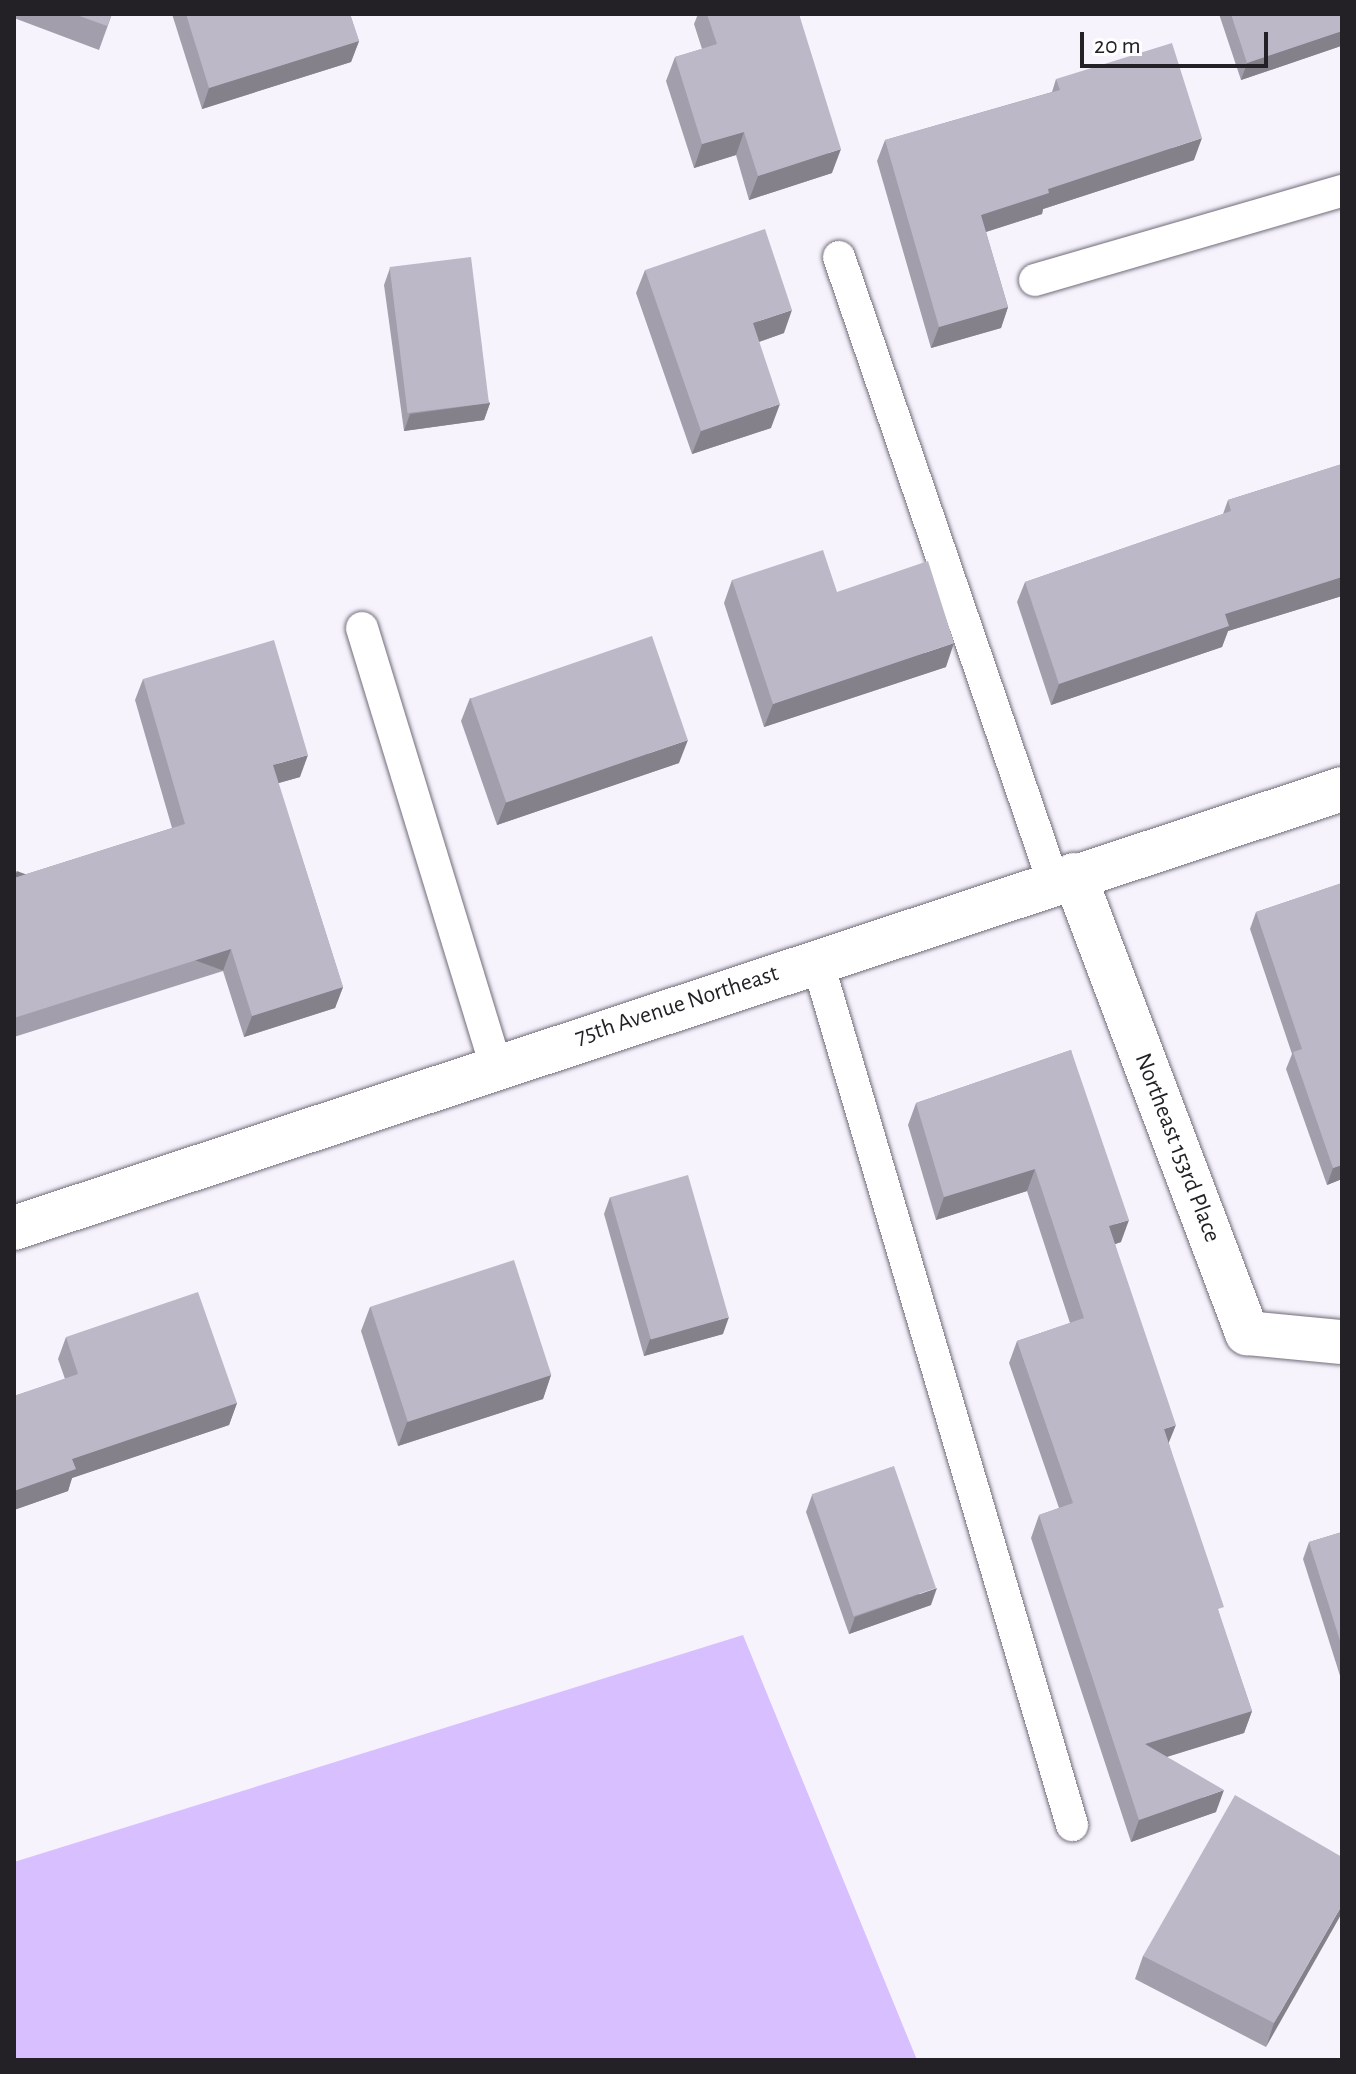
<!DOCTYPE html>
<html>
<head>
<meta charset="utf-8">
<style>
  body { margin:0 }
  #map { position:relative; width:1356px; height:2074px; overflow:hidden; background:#f7f3fd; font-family:"Alegreya Sans",sans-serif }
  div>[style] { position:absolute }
  .green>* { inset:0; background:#d8bfff }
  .roads { filter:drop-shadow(0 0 2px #716c79) drop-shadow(0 0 2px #716c79) }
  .lane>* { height:32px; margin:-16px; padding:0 16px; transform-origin:16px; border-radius:16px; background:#fff }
  .street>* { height:44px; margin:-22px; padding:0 22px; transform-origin:22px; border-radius:22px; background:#fff }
  .wall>* { inset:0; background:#a39eab }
  .shaded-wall>* { inset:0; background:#84818b; transform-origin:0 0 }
  .building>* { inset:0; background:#bdb8c7; transform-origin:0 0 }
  span { translate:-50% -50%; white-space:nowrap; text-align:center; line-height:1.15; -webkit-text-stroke:6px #fff; paint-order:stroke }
  .street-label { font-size:24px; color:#232126 }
  .frame { position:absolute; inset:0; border:16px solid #232126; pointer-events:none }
  .scale { position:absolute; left:1080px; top:32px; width:188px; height:36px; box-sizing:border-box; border:4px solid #232126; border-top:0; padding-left:10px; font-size:24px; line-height:28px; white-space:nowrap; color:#232126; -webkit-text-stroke:6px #fff; paint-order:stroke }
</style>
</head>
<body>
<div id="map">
  <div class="green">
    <div style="clip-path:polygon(743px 1635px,917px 2060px,14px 2060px,14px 1862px)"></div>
  </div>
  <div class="roads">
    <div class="lane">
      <div style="left:839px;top:257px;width:660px;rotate:71.07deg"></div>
      <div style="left:1035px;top:280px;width:320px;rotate:-16.2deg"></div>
      <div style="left:362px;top:628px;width:459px;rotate:73deg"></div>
      <div style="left:817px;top:960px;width:902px;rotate:73.57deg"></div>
    </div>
    <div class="street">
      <div style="left:1074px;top:875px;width:490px;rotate:69.3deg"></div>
      <div style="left:1247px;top:1333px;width:94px;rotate:5.5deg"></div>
      <div style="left:14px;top:1228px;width:1399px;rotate:-18.29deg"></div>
    </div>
  </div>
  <div class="wall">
    <div style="clip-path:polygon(14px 14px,112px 14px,99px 50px,14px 18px)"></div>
    <div style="clip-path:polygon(172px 14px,350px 14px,359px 41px,351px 62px,202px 109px)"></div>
    <div style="clip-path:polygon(698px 14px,799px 14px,832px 173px,749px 200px,736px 155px,694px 168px,666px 81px,675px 57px,702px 49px,694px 24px)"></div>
    <div style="clip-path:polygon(1219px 14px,1342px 14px,1341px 46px,1241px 80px)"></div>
    <div style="clip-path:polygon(1056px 79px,1194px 160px,1043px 209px,1042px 214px,986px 232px,1008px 307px,1001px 328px,931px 348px,877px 161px,885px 140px,1052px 92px)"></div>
    <div style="clip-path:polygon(390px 268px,490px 403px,484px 420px,404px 431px,384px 285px)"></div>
    <div style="clip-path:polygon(645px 270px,784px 333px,759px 342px,771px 428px,692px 454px,636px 293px)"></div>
    <div style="clip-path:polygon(1342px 464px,1342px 596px,1228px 631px,1222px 647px,1051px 705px,1017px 602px,1025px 582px,1223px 514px,1228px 500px)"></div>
    <div style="clip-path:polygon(732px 580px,837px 592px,946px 667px,764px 727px,724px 603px)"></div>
    <div style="clip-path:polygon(143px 679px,300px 777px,278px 783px,343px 987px,335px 1008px,244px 1037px,223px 971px,14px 1037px,14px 878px,172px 828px,135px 700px)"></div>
    <div style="clip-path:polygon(470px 698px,679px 763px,497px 825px,461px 721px)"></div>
    <div style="clip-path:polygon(1342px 883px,1342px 1179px,1327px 1185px,1286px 1069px,1292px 1054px,1250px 929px,1256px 912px)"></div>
    <div style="clip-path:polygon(1071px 1050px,1121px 1242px,1115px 1244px,1169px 1444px,1220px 1617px,1252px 1711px,1244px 1733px,1167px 1757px,1216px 1812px,1131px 1842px,1031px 1538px,1039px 1515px,1059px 1508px,1009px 1363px,1017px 1341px,1070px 1323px,1027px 1191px,936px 1220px,908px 1125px,916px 1103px)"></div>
    <div style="clip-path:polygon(610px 1197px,723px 1334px,644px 1356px,604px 1214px)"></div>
    <div style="clip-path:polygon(370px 1307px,551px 1375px,543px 1399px,398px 1446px,361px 1331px)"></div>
    <div style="clip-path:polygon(66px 1337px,237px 1403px,229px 1425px,72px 1478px,68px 1491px,14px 1510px,14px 1396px,65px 1379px,58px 1359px)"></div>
    <div style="clip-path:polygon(812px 1495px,931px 1605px,849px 1634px,806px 1512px)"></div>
    <div style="clip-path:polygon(1342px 1532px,1342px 1682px,1303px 1559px,1309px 1542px)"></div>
    <div style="clip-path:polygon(1342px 1857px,1266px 2047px,1135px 1979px,1143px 1956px)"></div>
  </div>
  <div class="shaded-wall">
    <div style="clip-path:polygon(1342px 31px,1341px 46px,1241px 80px,1247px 63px)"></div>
    <div style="clip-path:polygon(359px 41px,351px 62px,202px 109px,209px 88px)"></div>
    <div style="clip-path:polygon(744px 132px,736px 155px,694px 168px,702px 144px)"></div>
    <div style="clip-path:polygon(1202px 138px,1194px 160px,1043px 209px,1042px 214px,973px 236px,981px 215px,1048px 189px)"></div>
    <div style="clip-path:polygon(841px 149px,832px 173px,749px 200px,758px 176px)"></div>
    <div style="clip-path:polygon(1008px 307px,1001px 328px,931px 348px,939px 327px)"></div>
    <div style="clip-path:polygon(792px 310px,784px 333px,744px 347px,753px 323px)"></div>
    <div style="clip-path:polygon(490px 403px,484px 420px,404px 431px,410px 414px)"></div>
    <div style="clip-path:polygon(780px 404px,771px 428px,692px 454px,701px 431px)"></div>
    <div style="clip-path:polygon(1342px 577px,1342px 596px,1228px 631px,1222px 647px,1051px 705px,1059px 684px,1225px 614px)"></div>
    <div style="clip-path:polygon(954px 643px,946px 667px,764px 727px,773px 704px)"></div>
    <div style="clip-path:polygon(688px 740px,679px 763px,497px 825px,506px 802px)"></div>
    <div style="clip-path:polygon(308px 755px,300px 777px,265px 787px,273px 765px)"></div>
    <div style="left:231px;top:949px;width:23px;height:228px;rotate:110deg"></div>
    <div style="clip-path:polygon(343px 987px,335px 1008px,244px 1037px,252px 1016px)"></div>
    <div style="clip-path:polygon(1342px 1165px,1342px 1179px,1327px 1185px,1333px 1168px)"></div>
    <div style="clip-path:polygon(1035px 1169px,1027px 1191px,936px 1220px,944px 1197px)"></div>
    <div style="clip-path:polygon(1129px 1220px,1121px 1242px,1101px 1249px,1109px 1226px)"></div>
    <div style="clip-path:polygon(729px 1317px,723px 1334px,644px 1356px,650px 1339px)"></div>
    <div style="clip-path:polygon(551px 1375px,543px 1399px,398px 1446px,407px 1422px)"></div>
    <div style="clip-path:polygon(237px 1403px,229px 1425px,72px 1478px,68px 1491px,14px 1510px,14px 1491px,72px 1459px)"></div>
    <div style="clip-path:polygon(1176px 1425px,1167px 1447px,1164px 1429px)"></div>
    <div style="clip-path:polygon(937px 1588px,931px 1605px,849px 1634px,855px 1617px)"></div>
    <div style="clip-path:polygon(1252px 1711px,1244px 1733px,1137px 1766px,1145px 1744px)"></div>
    <div style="clip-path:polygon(1224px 1790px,1216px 1812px,1131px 1842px,1139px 1820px)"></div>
    <div style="clip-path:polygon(1342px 1905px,1342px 1913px,1266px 2047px,1274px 2023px)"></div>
  </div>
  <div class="building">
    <div style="clip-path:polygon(74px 14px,112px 14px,107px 26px)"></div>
    <div style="clip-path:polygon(186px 14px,350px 14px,359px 41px,209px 88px)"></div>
    <div style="clip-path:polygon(707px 14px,799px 14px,841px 149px,758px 176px,744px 132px,702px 144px,675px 57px,717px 44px)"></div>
    <div style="clip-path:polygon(1231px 14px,1342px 14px,1342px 31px,1247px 63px)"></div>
    <div style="clip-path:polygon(1172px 43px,1202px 138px,1048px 189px,1049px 193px,981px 215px,1008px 307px,939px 327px,885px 140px,1060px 90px,1056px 79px)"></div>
    <div style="clip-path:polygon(765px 229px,792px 310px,753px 323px,780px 404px,701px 431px,645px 270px)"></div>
    <div style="left:471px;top:257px;width:147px;height:82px;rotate:83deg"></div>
    <div style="clip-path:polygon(1342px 464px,1342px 577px,1225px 614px,1229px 626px,1059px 684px,1025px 582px,1231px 511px,1228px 500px)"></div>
    <div style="clip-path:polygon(823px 550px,837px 592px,928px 561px,954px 643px,773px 704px,732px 580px)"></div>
    <div style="left:652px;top:636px;width:110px;height:192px;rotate:71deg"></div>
    <div style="clip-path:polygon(274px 640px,308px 755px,273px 765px,343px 987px,252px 1016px,231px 949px,14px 1018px,14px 878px,185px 824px,143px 679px)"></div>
    <div style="clip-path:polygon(1342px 883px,1342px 1165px,1333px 1168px,1293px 1052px,1302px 1049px,1256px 912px)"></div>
    <div style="clip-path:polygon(1071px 1050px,1129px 1220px,1109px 1226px,1176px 1425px,1164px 1429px,1224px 1607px,1218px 1609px,1252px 1711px,1145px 1744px,1224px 1790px,1139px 1820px,1039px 1515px,1073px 1503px,1017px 1341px,1084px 1318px,1035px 1169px,944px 1197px,916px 1103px)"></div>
    <div style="left:688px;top:1175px;width:148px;height:81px;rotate:74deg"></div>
    <div style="left:514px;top:1260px;width:121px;height:151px;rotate:72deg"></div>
    <div style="clip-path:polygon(198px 1292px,237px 1403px,72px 1459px,76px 1469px,14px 1491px,14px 1396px,78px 1374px,66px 1337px)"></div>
    <div style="left:894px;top:1466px;width:129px;height:87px;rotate:71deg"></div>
    <div style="clip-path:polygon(1342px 1532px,1342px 1647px,1309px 1542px)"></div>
    <div style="clip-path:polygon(1235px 1795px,1342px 1857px,1342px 1905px,1274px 2023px,1143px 1956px)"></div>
  </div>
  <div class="street-label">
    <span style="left:677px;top:1006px;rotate:-18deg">75th Avenue Northeast</span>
    <span style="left:1177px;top:1148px;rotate:69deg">Northeast 153rd Place</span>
  </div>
  <div class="frame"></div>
  <div class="scale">20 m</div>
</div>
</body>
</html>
